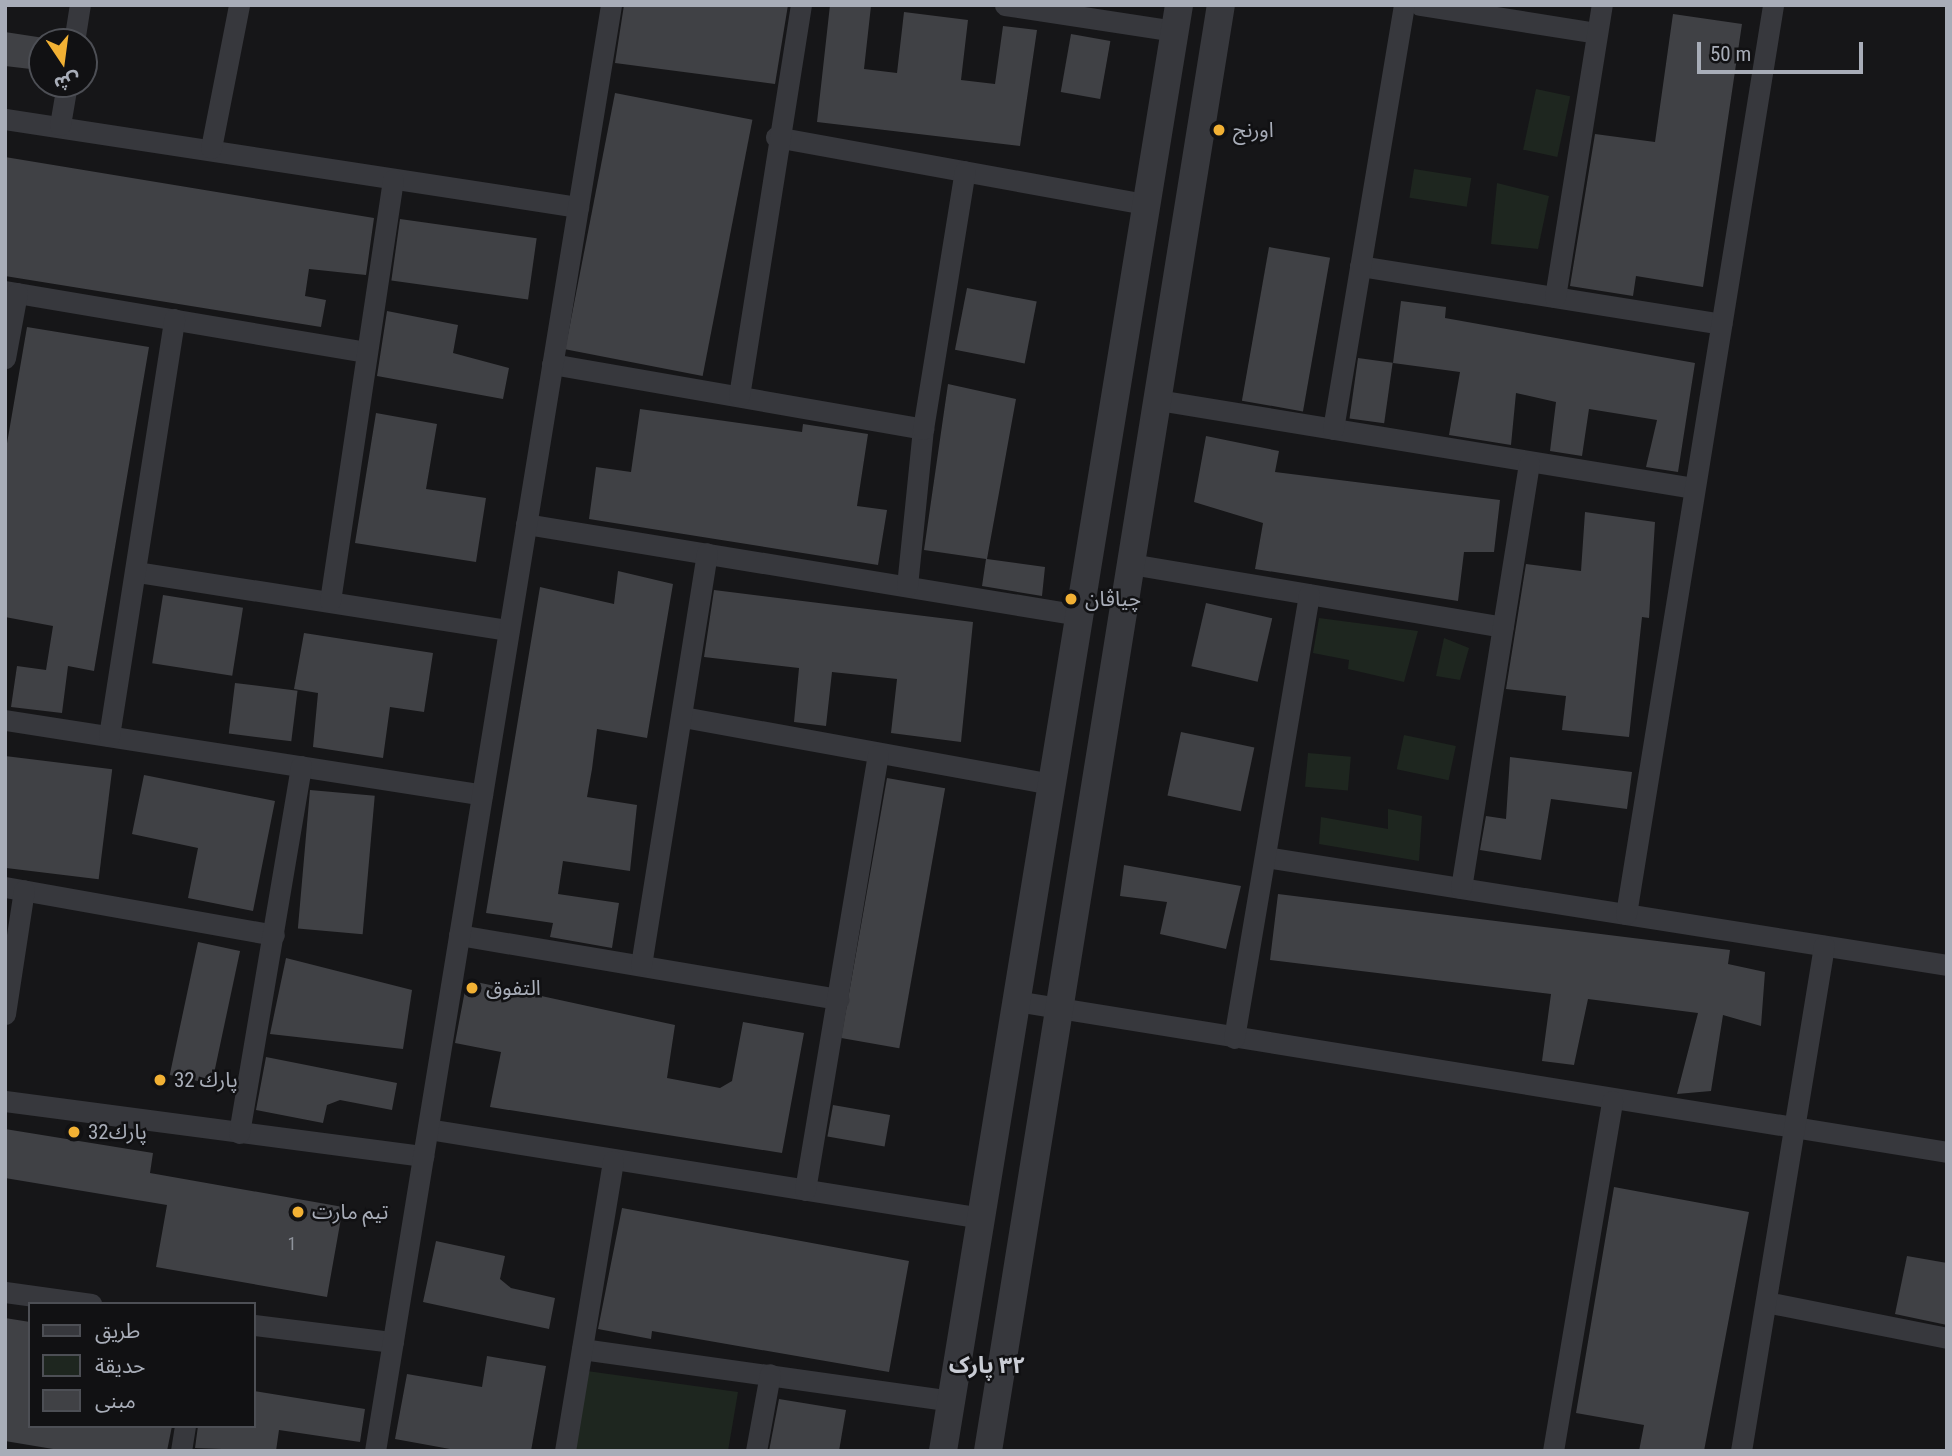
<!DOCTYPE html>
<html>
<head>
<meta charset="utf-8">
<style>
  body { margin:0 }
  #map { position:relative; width:1952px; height:1456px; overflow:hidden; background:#161618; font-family:"Roboto Condensed","Noto Sans Arabic",sans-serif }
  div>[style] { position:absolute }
  .green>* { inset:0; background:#1e261f; transform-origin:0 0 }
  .building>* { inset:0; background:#404145; transform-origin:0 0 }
  .minor>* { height:21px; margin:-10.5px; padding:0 10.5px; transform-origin:10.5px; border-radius:10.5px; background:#37383d }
  .tertiary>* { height:28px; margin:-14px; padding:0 14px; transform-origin:14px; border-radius:14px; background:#37383d }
  .dots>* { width:19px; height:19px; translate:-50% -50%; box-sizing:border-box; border:4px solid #111113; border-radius:50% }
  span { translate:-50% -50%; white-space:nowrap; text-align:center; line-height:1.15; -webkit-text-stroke:5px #111113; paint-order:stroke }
  .number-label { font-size:18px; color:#8e929b }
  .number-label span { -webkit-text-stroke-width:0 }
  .poi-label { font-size:21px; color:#a8adb8 }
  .left { translate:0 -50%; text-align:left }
  .neighbourhood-label { font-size:23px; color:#c9ccd4; font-weight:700 }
  .frame { position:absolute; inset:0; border:7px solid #a8adb8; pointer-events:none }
  .legend { position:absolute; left:28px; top:1302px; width:228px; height:126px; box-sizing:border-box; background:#111113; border:2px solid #4d4f55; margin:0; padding:9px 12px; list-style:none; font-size:21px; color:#a8adb8 }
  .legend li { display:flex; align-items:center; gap:14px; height:35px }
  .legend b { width:35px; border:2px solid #4d4f55 }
  .north { position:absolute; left:28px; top:28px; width:70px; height:70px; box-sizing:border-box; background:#111113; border:2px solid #4d4f55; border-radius:50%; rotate:167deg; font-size:19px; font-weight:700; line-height:28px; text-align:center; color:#a8adb8 }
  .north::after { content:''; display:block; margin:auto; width:24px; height:32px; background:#f2b134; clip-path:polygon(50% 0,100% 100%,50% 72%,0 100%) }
  .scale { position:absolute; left:1697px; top:42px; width:166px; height:32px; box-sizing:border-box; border:4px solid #a8adb8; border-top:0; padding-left:9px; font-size:21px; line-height:24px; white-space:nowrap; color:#a8adb8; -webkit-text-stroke:5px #111113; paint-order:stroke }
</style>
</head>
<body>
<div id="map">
  <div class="green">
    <div style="left:1536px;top:89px;width:35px;height:62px;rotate:12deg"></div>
    <div style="left:1414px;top:169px;width:58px;height:29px;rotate:9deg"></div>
    <div style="clip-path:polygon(1497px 183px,1549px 196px,1538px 249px,1491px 244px)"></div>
    <div style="clip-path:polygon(1319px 618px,1418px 631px,1404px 682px,1348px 669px,1349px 660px,1313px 653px)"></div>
    <div style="clip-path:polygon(1444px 638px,1469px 648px,1460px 680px,1436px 676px)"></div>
    <div style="left:1404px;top:735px;width:53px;height:35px;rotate:12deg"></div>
    <div style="left:1308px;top:753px;width:43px;height:34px;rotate:5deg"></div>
    <div style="clip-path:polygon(1388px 809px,1422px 816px,1419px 861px,1319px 844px,1321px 817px,1388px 829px)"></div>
    <div style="clip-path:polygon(587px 1371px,738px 1392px,728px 1451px,574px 1451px)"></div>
  </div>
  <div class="building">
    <div style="clip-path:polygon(624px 5px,788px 5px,775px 84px,615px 63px)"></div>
    <div style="clip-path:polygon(830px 5px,871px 6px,864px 69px,897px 73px,904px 12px,968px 20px,961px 80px,995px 84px,1003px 26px,1037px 30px,1020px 146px,817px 122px)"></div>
    <div style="clip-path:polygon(1673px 14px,1742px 24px,1703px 287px,1636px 276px,1633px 296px,1570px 286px,1595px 134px,1655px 142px)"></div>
    <div style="clip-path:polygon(5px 32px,44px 38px,39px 70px,5px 66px)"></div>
    <div style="left:1071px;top:34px;width:40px;height:59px;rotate:10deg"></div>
    <div style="left:615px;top:93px;width:140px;height:261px;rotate:11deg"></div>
    <div style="clip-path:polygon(5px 157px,374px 218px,366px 275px,309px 269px,305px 296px,326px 300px,321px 327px,5px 276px)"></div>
    <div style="left:400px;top:219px;width:138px;height:62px;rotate:8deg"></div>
    <div style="left:1269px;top:247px;width:62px;height:156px;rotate:10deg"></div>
    <div style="left:967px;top:288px;width:71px;height:63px;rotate:11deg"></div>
    <div style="clip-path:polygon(1401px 301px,1446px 307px,1445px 318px,1695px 363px,1678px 472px,1646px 467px,1657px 420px,1589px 409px,1582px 456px,1550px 451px,1556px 402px,1516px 393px,1511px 445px,1449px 435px,1460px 372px,1393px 363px)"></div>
    <div style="clip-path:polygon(387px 311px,458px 325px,453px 353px,509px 368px,503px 399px,377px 376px)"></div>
    <div style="clip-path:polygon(27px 327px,149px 347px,94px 671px,68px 666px,62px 713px,11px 707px,17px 666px,46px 670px,53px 626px,5px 617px,5px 455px)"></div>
    <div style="left:1358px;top:358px;width:35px;height:61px;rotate:8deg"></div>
    <div style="clip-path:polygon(948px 384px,1016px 399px,987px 559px,1045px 567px,1042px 596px,982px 586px,986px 559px,924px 550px)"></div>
    <div style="clip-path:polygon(640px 409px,802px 432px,803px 424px,868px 434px,857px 506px,887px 510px,878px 565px,589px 519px,596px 467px,631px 472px)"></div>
    <div style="clip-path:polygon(376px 413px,437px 424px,426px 489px,486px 498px,476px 562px,355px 543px)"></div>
    <div style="clip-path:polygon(1206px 436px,1279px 451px,1275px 472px,1500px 500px,1494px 552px,1464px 552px,1458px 601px,1255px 569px,1263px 523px,1194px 502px)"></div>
    <div style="clip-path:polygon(1585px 512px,1655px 522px,1649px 618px,1642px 617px,1629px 737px,1562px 730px,1566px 696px,1506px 689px,1526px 564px,1581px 571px)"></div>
    <div style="clip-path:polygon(618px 571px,673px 584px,647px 738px,597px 729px,592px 769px,587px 797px,637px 805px,630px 871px,563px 861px,558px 894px,619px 903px,612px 948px,550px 937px,553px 923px,486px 913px,540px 587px,614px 604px)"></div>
    <div style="clip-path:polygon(714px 590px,973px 622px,961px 742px,891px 733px,897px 679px,832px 672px,826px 726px,794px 722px,799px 668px,704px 657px)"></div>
    <div style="left:163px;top:595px;width:81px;height:69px;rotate:9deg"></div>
    <div style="left:1206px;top:603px;width:68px;height:65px;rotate:13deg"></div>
    <div style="clip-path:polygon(304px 633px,433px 653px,424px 712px,390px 707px,383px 758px,313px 747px,318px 693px,294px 689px)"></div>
    <div style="left:235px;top:683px;width:63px;height:51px;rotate:7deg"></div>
    <div style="left:1181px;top:732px;width:75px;height:65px;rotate:12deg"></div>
    <div style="left:5px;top:756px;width:108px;height:111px;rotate:7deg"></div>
    <div style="clip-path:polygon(1510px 757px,1632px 772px,1627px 809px,1551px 799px,1541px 860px,1480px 850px,1486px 816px,1506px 819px)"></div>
    <div style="clip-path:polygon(144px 775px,275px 801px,253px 911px,188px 898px,198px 848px,132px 834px)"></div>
    <div style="left:887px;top:778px;width:59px;height:264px;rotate:10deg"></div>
    <div style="left:310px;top:790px;width:65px;height:139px;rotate:5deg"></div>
    <div style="clip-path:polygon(1124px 865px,1241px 886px,1226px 949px,1160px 934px,1167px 902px,1120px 896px)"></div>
    <div style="clip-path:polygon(1278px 894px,1730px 950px,1728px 964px,1765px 972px,1761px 1026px,1723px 1015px,1711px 1091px,1677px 1094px,1698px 1013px,1588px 999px,1574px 1065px,1542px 1061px,1551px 994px,1270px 960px)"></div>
    <div style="left:198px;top:942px;width:43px;height:136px;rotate:12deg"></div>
    <div style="clip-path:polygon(286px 958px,412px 990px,403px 1049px,270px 1034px)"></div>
    <div style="clip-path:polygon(467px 980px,675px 1025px,667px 1078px,720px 1088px,732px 1081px,743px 1022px,804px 1033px,782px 1153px,490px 1107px,501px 1052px,455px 1043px)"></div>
    <div style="clip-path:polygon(266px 1057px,397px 1083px,392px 1110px,340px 1100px,327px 1105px,323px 1123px,256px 1110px)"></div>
    <div style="left:833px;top:1105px;width:58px;height:32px;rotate:10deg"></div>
    <div style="clip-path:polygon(5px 1129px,153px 1153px,150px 1173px,343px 1207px,327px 1297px,156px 1267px,167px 1205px,5px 1178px)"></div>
    <div style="clip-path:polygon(1614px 1187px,1749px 1212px,1704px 1451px,1639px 1451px,1644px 1425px,1576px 1413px)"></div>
    <div style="clip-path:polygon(622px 1208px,909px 1261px,889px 1372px,652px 1331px,651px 1339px,598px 1329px)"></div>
    <div style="clip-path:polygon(436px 1241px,505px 1256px,500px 1279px,511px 1288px,555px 1298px,549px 1329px,423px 1302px)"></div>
    <div style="clip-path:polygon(1907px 1256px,1947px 1263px,1947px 1325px,1895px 1314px)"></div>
    <div style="clip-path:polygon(5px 1318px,30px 1322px,30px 1426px,172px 1426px,167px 1451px,65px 1451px,5px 1441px)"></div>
    <div style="clip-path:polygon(487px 1356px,546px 1366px,531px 1451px,461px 1451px,395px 1439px,407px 1374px,482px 1387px)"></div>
    <div style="clip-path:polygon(254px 1391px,365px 1409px,360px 1442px,279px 1430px,276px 1451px,195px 1448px,198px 1426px,254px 1426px)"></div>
    <div style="clip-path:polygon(779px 1399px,846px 1410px,839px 1451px,769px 1451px)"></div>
  </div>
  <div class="minor">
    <div style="left:1005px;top:5px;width:171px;rotate:8.7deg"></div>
    <div style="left:1420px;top:5px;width:179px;rotate:9deg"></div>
    <div style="left:74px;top:42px;width:37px;rotate:-81deg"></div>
    <div style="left:5px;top:119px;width:580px;rotate:8.73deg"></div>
    <div style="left:60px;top:125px;width:42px;rotate:-80.3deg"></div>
    <div style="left:776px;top:137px;width:376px;rotate:10.3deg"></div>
    <div style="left:211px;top:148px;width:146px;rotate:-78.9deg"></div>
    <div style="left:1360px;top:266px;width:366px;rotate:9.1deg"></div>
    <div style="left:5px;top:291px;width:364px;rotate:9.6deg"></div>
    <div style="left:1555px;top:297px;width:296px;rotate:-80.9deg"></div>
    <div style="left:5px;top:358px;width:66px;rotate:-79.5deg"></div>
    <div style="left:552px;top:364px;width:377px;rotate:9.9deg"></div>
    <div style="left:739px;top:396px;width:396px;rotate:-81deg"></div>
    <div style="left:1158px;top:400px;width:542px;rotate:9.34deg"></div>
    <div style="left:1333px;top:429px;width:430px;rotate:-80.5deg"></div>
    <div style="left:526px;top:524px;width:560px;rotate:9.34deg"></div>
    <div style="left:1131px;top:564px;width:377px;rotate:9.6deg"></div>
    <div style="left:137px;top:572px;width:376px;rotate:8.9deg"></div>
    <div style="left:907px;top:586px;width:158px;rotate:-84.2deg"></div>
    <div style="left:923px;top:429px;width:261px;rotate:-80.8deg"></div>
    <div style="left:330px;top:601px;width:426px;rotate:-81.5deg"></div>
    <div style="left:683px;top:717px;width:375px;rotate:10.3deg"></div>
    <div style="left:5px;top:720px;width:483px;rotate:8.9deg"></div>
    <div style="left:109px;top:736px;width:422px;rotate:-81.1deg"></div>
    <div style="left:1265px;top:857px;width:690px;rotate:9deg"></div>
    <div style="left:5px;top:887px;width:273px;rotate:10.1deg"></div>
    <div style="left:1461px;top:888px;width:430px;rotate:-80.9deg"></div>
    <div style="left:1626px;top:914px;width:921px;rotate:-80.81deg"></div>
    <div style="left:459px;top:935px;width:385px;rotate:9.6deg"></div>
    <div style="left:641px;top:965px;width:417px;rotate:-80.9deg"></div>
    <div style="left:1016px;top:1001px;width:943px;rotate:9.21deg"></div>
    <div style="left:5px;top:1014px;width:125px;rotate:-81.3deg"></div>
    <div style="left:1234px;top:1038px;width:450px;rotate:-80.4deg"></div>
    <div style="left:5px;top:1101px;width:422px;rotate:7.5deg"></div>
    <div style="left:428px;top:1129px;width:560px;rotate:9.14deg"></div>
    <div style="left:239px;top:1133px;width:372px;rotate:-80.4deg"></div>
    <div style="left:805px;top:1190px;width:441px;rotate:-80.5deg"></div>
    <div style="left:5px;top:1292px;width:87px;rotate:7.9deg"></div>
    <div style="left:1766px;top:1302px;width:185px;rotate:11.2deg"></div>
    <div style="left:254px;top:1325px;width:140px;rotate:7deg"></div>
    <div style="left:582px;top:1349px;width:373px;rotate:8deg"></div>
    <div style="left:181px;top:1451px;width:25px;rotate:-81deg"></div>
    <div style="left:375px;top:1451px;width:1465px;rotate:-80.73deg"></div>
    <div style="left:565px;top:1451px;width:294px;rotate:-80.6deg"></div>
    <div style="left:756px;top:1451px;width:78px;rotate:-79.7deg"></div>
    <div style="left:1553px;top:1451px;width:355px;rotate:-80.4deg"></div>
    <div style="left:1741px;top:1451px;width:512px;rotate:-80.67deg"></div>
  </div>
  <div class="tertiary">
    <div style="left:943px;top:1451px;width:1465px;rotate:-80.73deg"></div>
    <div style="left:988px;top:1451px;width:1465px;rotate:-80.85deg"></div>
  </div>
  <div class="dots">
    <div style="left:1219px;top:130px;background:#f2b134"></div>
    <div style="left:1071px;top:599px;background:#f2b134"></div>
    <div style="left:472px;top:988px;background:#f2b134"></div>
    <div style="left:160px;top:1080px;background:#f2b134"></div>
    <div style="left:74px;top:1132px;background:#f2b134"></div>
    <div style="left:298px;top:1212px;background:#f2b134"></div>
  </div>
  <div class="number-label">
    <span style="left:292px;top:1244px">1</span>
  </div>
  <div class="poi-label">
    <span class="left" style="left:1233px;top:130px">اورنج</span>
    <span class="left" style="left:1085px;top:599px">چياڤان</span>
    <span class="left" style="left:486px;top:988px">التفوق</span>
    <span class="left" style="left:174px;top:1080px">32 پارك</span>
    <span class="left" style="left:88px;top:1132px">32پارك</span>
    <span class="left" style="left:312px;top:1212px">تيم مارت</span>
  </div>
  <div class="neighbourhood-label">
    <span style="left:987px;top:1366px">٣٢ پارک</span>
  </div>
  <div class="frame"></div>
  <ul class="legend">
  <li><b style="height:9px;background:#37383d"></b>طريق</li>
  <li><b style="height:19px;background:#1e261f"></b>حديقة</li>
  <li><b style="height:19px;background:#404145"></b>مبنى</li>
  </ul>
  <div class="north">ش</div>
  <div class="scale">50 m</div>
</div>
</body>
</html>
